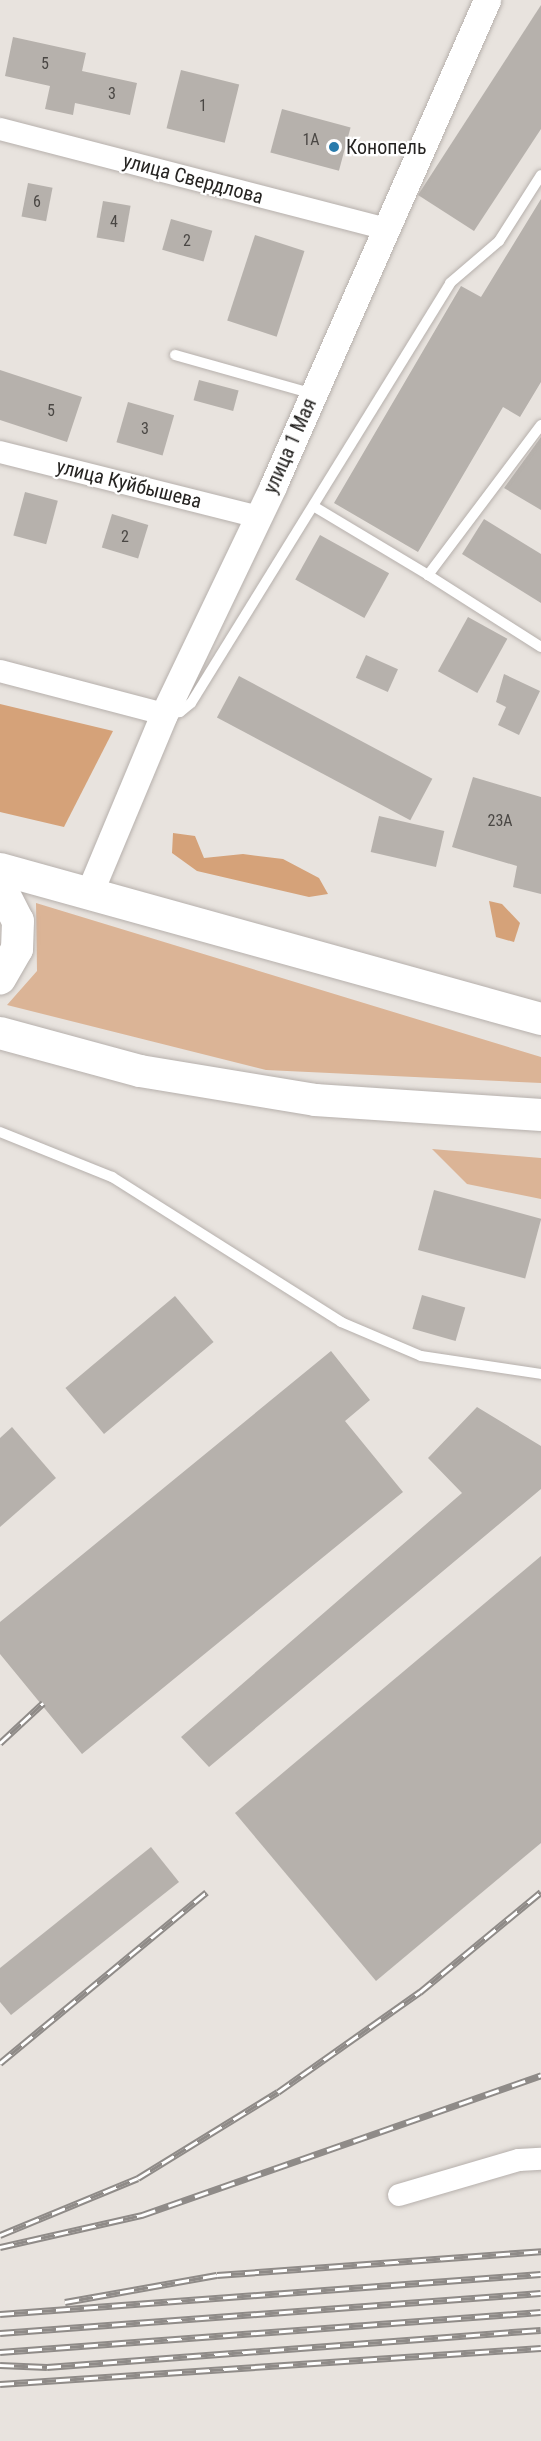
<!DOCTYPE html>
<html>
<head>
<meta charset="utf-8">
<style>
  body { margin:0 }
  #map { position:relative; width:541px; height:2441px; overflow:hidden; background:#e8e3de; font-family:"Roboto Condensed",sans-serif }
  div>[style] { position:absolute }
  .green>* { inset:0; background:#dbb496 }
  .forest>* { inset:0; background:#d5a279 }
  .building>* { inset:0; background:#b6b1ac; transform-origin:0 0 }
  .roads { filter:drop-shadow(0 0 2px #b6b0ac) drop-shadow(0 0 2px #b6b0ac) }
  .service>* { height:10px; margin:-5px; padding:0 5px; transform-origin:5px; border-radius:5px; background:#fff }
  .minor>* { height:22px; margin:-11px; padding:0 11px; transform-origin:11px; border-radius:11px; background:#fff }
  .tertiary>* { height:27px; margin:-13.5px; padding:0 13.5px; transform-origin:13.5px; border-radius:13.5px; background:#fff }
  .secondary>* { height:32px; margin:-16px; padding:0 16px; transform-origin:16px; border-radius:16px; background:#fff }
  .rail>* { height:7px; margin-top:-3.5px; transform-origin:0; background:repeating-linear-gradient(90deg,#fff 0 14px,#8f8b88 0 28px); box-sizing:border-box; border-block:2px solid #8f8b88 }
  .dots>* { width:16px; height:16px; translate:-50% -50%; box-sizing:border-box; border:3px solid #fff; border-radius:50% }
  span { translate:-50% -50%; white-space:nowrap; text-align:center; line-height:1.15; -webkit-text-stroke:4.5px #fff; paint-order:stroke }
  .number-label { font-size:16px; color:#4a4744 }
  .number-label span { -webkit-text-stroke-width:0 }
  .poi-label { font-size:20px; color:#262422 }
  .left { translate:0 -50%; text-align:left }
  .street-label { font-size:20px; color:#262422 }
</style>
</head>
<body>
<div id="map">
  <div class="green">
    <div style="clip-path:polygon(36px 903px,541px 1057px,541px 1083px,266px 1070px,7px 1005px,37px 971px)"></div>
    <div style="clip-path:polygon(432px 1149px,541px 1158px,541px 1199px,467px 1184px)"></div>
  </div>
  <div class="forest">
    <div style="clip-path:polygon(0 704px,113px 731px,64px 827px,0 812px)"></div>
    <div style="clip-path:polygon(173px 833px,195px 836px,204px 858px,243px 854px,283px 859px,319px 878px,328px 894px,309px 897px,197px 871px,172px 853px)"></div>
    <div style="clip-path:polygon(489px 901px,502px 904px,520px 923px,514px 942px,496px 937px)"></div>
  </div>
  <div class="building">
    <div style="clip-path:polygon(541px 5px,541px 129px,474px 231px,418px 195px)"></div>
    <div style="clip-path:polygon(13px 37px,86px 53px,82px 71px,137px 83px,130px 115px,75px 103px,73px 115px,45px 109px,50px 86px,5px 76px)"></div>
    <div style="left:181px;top:70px;width:60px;height:60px;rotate:14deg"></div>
    <div style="left:282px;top:109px;width:71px;height:45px;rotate:15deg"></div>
    <div style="left:28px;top:183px;width:25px;height:34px;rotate:11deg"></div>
    <div style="clip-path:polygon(541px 199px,541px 382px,520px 417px,503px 407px,418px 552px,334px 503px,461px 286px,481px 297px)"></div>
    <div style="left:103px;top:201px;width:28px;height:37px;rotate:10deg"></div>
    <div style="left:171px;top:219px;width:43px;height:32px;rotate:16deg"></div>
    <div style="left:255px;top:235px;width:52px;height:90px;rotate:18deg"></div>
    <div style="clip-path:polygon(0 370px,82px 397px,67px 442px,0 420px)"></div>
    <div style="left:199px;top:380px;width:41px;height:21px;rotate:15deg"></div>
    <div style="left:128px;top:402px;width:48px;height:42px;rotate:16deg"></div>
    <div style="clip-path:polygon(541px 437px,541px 510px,504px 488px)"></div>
    <div style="left:25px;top:492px;width:34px;height:45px;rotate:15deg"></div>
    <div style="left:112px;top:514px;width:38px;height:35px;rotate:17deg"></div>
    <div style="clip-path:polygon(484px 519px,541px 554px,541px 603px,462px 554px)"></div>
    <div style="left:320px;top:535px;width:79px;height:51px;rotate:29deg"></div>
    <div style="left:468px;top:617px;width:45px;height:62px;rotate:29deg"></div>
    <div style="left:366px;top:655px;width:35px;height:25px;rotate:24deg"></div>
    <div style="clip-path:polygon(504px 674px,540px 691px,519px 735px,498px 725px,506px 707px,496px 702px)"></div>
    <div style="left:239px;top:676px;width:219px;height:47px;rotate:28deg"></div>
    <div style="clip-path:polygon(473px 777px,541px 797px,541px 894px,513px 887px,517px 866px,452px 847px)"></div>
    <div style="left:379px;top:816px;width:67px;height:37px;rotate:13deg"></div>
    <div style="left:434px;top:1190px;width:111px;height:62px;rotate:15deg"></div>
    <div style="left:422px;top:1295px;width:45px;height:35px;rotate:16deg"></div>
    <div style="left:175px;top:1296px;width:60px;height:143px;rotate:50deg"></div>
    <div style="clip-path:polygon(331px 1351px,370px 1400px,345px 1421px,403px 1492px,82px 1754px,0 1654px,0 1622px)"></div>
    <div style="clip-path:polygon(477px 1407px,541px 1446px,541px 1489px,209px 1767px,181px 1737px,462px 1493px,428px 1458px)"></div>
    <div style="clip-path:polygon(12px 1427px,56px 1478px,0 1527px,0 1438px)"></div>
    <div style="clip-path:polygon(541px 1556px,541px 1843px,376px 1981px,235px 1813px)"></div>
    <div style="clip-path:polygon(151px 1847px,179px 1882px,11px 2015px,0 2002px,0 1968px)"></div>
  </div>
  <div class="roads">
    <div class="service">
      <div style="left:175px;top:355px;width:144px;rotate:15.7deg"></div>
      <div style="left:541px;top:425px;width:188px;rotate:127deg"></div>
      <div style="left:428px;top:575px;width:134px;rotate:32.5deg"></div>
      <div style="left:315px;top:507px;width:132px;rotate:31deg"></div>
      <div style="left:167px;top:714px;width:13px;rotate:-9deg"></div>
      <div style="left:180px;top:712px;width:14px;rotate:-39deg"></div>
      <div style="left:191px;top:703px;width:493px;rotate:-58.3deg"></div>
      <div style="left:450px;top:283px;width:65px;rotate:-40.6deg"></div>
      <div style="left:499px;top:241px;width:78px;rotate:-57.5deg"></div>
      <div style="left:0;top:1132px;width:121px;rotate:21.9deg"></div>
      <div style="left:112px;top:1177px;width:271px;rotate:32.3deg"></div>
      <div style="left:341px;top:1322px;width:87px;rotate:23deg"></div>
      <div style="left:421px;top:1356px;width:121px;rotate:8.5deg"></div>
    </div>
    <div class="minor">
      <div style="left:0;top:129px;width:399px;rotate:14.5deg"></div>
      <div style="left:0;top:452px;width:267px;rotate:14.1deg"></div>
      <div style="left:0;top:671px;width:170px;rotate:14.7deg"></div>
      <div style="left:399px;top:2195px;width:125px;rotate:-16.3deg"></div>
      <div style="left:519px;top:2160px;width:22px;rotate:-3deg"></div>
    </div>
    <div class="tertiary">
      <div style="left:90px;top:891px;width:192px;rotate:-67.3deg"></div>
      <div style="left:164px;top:714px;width:253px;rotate:-64.4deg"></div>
      <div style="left:273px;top:486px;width:531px;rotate:-66.23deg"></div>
    </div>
    <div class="secondary">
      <div style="left:0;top:869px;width:561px;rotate:15.5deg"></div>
      <div style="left:0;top:886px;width:39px;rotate:63deg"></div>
      <div style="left:18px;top:921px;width:28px;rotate:92deg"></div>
      <div style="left:17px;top:949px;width:34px;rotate:120deg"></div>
      <div style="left:0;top:1033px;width:145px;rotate:15.2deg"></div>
      <div style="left:140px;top:1071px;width:178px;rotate:9.4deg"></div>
      <div style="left:316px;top:1100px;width:225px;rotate:3.8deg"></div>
    </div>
  </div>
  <div class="rail">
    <div style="left:0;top:1743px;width:59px;rotate:-42.9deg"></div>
    <div style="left:0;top:2063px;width:268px;rotate:-39.6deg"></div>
    <div style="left:0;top:2235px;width:149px;rotate:-22.4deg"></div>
    <div style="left:138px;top:2178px;width:164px;rotate:-31.6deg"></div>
    <div style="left:278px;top:2092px;width:174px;rotate:-35.2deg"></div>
    <div style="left:420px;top:1992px;width:157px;rotate:-39.6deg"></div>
    <div style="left:0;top:2247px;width:146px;rotate:-12.7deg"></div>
    <div style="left:142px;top:2215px;width:423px;rotate:-19.3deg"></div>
    <div style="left:65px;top:2302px;width:154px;rotate:-10.1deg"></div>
    <div style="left:217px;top:2275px;width:325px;rotate:-4.2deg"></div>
    <div style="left:0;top:2314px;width:542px;rotate:-4.23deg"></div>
    <div style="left:0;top:2333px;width:542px;rotate:-4.23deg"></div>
    <div style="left:0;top:2352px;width:542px;rotate:-4.23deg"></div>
    <div style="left:0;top:2365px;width:47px;rotate:2.4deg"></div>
    <div style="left:47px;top:2367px;width:495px;rotate:-4.3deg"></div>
    <div style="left:0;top:2384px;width:542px;rotate:-3.81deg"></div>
  </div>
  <div class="dots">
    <div style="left:334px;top:147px;background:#287bac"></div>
  </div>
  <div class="number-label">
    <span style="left:45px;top:64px">5</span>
    <span style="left:112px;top:94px">3</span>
    <span style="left:203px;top:106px">1</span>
    <span style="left:311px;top:140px">1А</span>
    <span style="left:37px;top:202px">6</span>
    <span style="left:114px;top:222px">4</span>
    <span style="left:187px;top:241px">2</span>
    <span style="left:51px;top:411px">5</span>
    <span style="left:145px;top:429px">3</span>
    <span style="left:125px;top:537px">2</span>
    <span style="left:500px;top:821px">23А</span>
  </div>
  <div class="poi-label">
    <span class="left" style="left:346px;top:147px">Конопель</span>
  </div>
  <div class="street-label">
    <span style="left:193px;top:179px;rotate:15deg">улица Свердлова</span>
    <span style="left:290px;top:446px;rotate:-66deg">улица 1 Мая</span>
    <span style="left:129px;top:484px;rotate:14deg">улица Куйбышева</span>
  </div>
</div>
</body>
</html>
